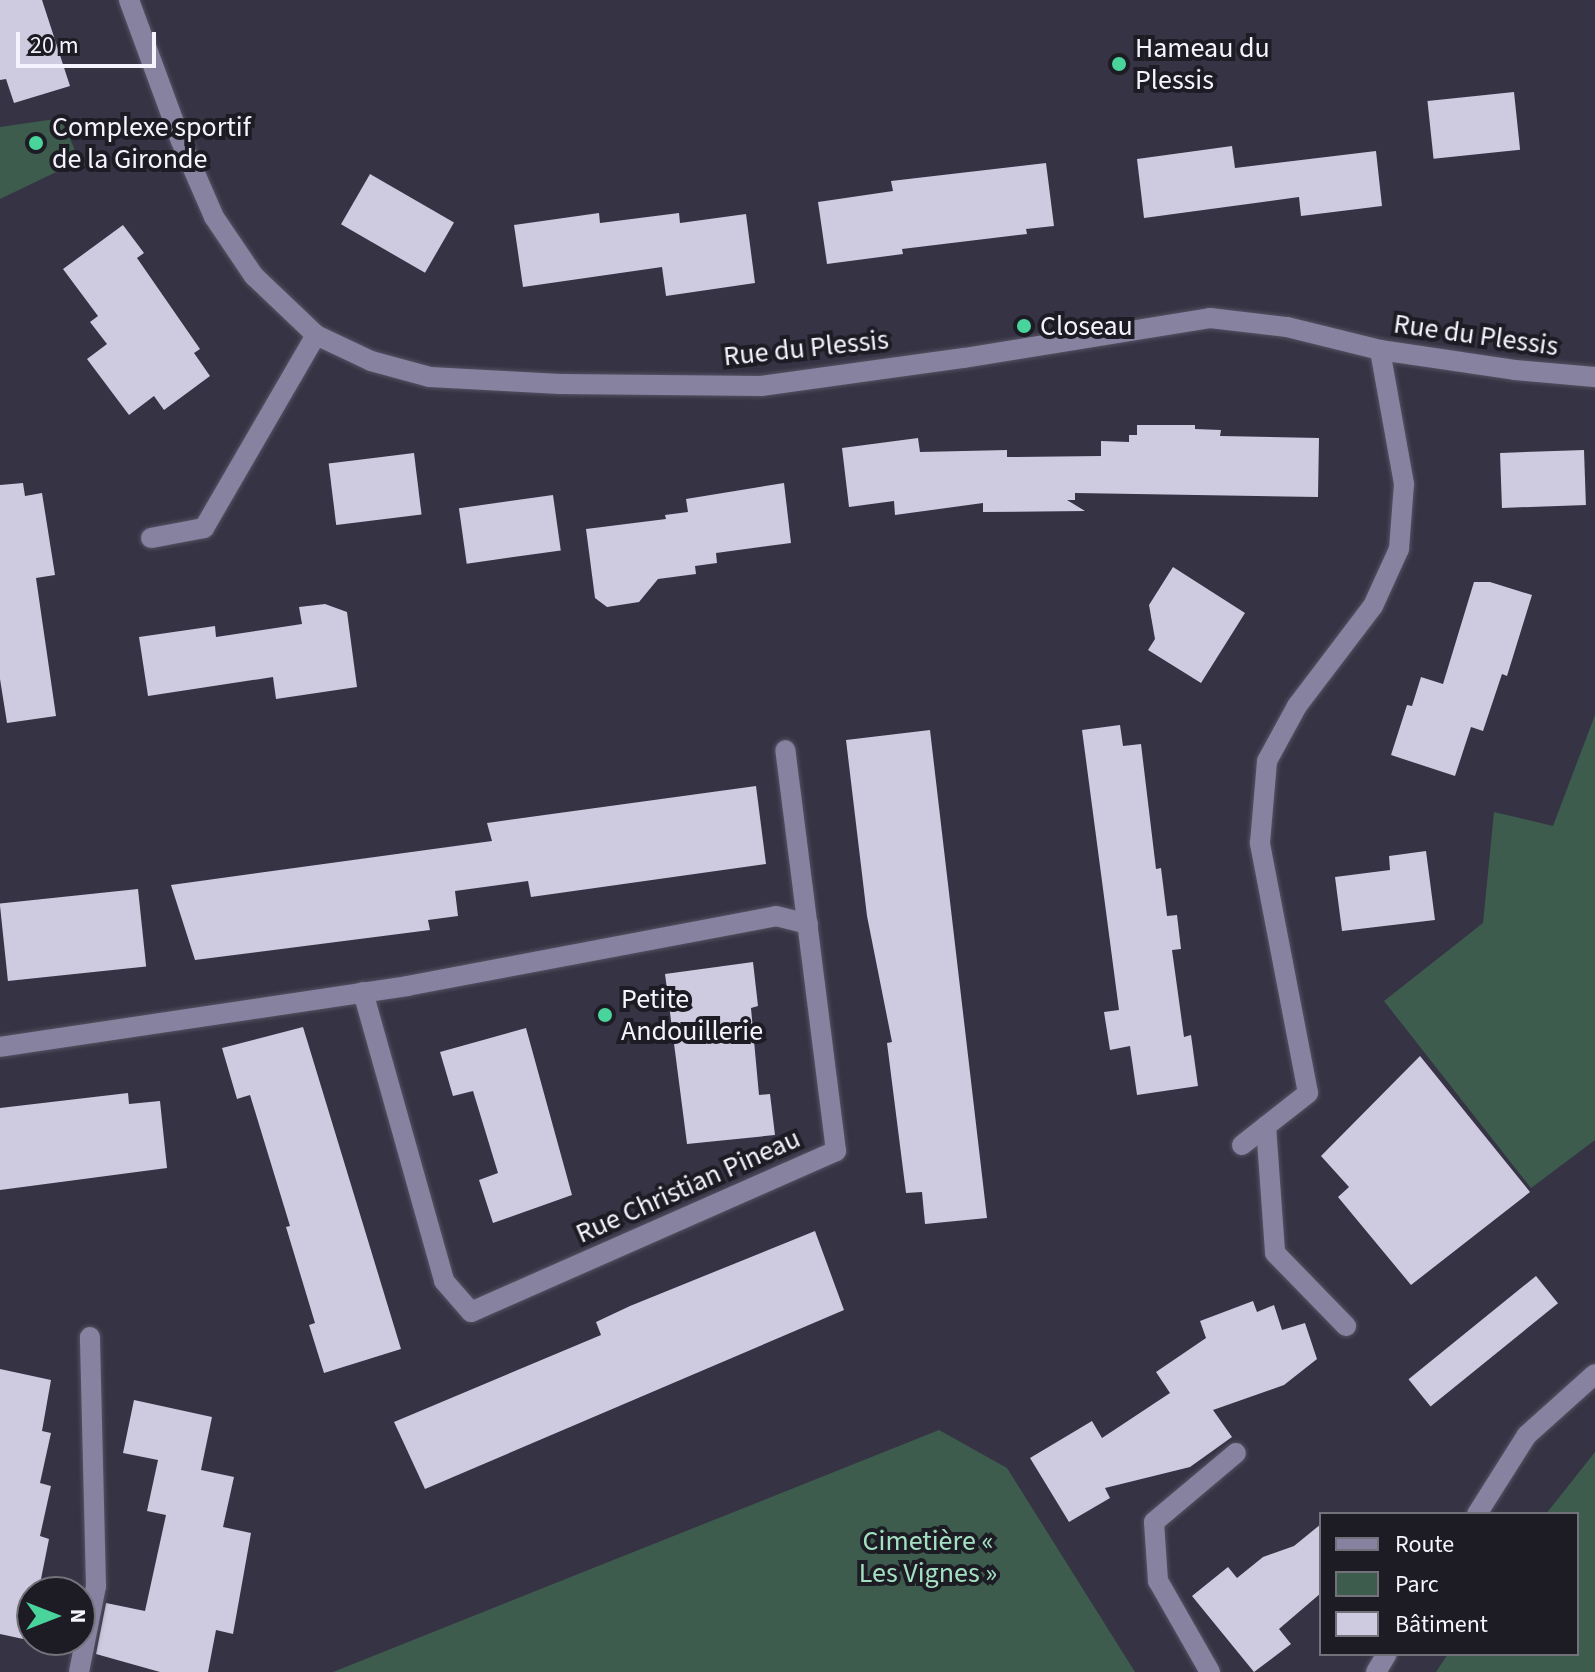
<!DOCTYPE html>
<html>
<head>
<meta charset="utf-8">
<style>
  body { margin:0 }
  #map { position:relative; width:1595px; height:1672px; overflow:hidden; background:#363344; font-family:"Source Sans 3",sans-serif }
  div>[style] { position:absolute }
  .green>* { inset:0; background:#3d5c4d }
  .building>* { inset:0; background:#cecae0; transform-origin:0 0 }
  .roads { filter:drop-shadow(0 0 2px #545262) drop-shadow(0 0 2px #545262) }
  .minor>* { height:20px; margin:-10px; padding:0 10px; transform-origin:10px; border-radius:10px; background:#8882a1 }
  .dots>* { width:22px; height:22px; translate:-50% -50%; box-sizing:border-box; border:4px solid #1d1c24; border-radius:50% }
  span { translate:-50% -50%; white-space:nowrap; text-align:center; line-height:1.15; -webkit-text-stroke:8px #1d1c24; paint-order:stroke }
  .poi-label { font-size:28px; color:#f4f3fe }
  .left { translate:0 -50%; text-align:left }
  .street-label { font-size:28px; color:#f4f3fe }
  .park-label { font-size:28px; color:#a4e0c2 }
  .legend { position:absolute; left:1319px; top:1512px; width:260px; height:144px; box-sizing:border-box; background:#1d1c24; border:2px solid #73727b; margin:0; padding:10px 14px; list-style:none; font-size:24px; color:#f4f3fe }
  .legend li { display:flex; align-items:center; gap:16px; height:40px }
  .legend b { width:40px; border:2px solid #73727b }
  .north { position:absolute; left:16px; top:1576px; width:80px; height:80px; box-sizing:border-box; background:#1d1c24; border:2px solid #73727b; border-radius:50%; rotate:90deg; font-size:22px; font-weight:700; line-height:32px; text-align:center; color:#f4f3fe }
  .north::after { content:''; display:block; margin:auto; width:28px; height:36px; background:#49d49c; clip-path:polygon(50% 0,100% 100%,50% 72%,0 100%) }
  .scale { position:absolute; left:16px; top:32px; width:140px; height:36px; box-sizing:border-box; border:4px solid #f4f3fe; border-top:0; padding-left:10px; font-size:24px; line-height:28px; white-space:nowrap; color:#f4f3fe; -webkit-text-stroke:6px #1d1c24; paint-order:stroke }
</style>
</head>
<body>
<div id="map">
  <div class="green">
    <div style="clip-path:polygon(62px 118px,79px 161px,0 199px,0 127px)"></div>
    <div style="clip-path:polygon(1595px 715px,1595px 1140px,1531px 1188px,1384px 1001px,1483px 923px,1494px 812px,1553px 826px)"></div>
    <div style="clip-path:polygon(939px 1430px,1007px 1468px,1135px 1672px,333px 1672px)"></div>
    <div style="clip-path:polygon(1595px 1452px,1595px 1672px,1436px 1672px,1448px 1654px,1577px 1654px,1577px 1514px,1546px 1514px)"></div>
  </div>
  <div class="building">
    <div style="clip-path:polygon(0 0,42px 0,70px 86px,14px 103px,6px 79px,0 80px)"></div>
    <div style="left:1514px;top:92px;width:58px;height:87px;rotate:84deg"></div>
    <div style="clip-path:polygon(1232px 146px,1235px 168px,1376px 151px,1382px 206px,1301px 216px,1299px 197px,1144px 218px,1137px 159px)"></div>
    <div style="clip-path:polygon(1046px 163px,1054px 226px,1026px 229px,1027px 234px,902px 249px,903px 254px,827px 264px,818px 202px,893px 191px,891px 181px)"></div>
    <div style="left:370px;top:174px;width:97px;height:58px;rotate:30deg"></div>
    <div style="clip-path:polygon(599px 213px,600px 223px,679px 213px,680px 223px,746px 214px,755px 283px,666px 296px,662px 267px,523px 287px,514px 225px)"></div>
    <div style="clip-path:polygon(123px 225px,144px 253px,137px 258px,200px 349px,194px 353px,210px 376px,164px 410px,154px 396px,129px 415px,87px 359px,107px 344px,90px 322px,98px 316px,63px 269px)"></div>
    <div style="clip-path:polygon(1137px 425px,1195px 425px,1195px 429px,1221px 430px,1220px 436px,1319px 438px,1318px 497px,1075px 493px,1075px 500px,1067px 500px,1085px 511px,983px 512px,983px 503px,895px 515px,894px 501px,849px 507px,842px 448px,918px 438px,920px 452px,1007px 450px,1007px 457px,1101px 456px,1101px 441px,1129px 442px,1129px 435px,1137px 435px)"></div>
    <div style="left:1584px;top:450px;width:55px;height:84px;rotate:88deg"></div>
    <div style="left:414px;top:453px;width:62px;height:86px;rotate:83deg"></div>
    <div style="clip-path:polygon(23px 483px,25px 496px,42px 493px,55px 575px,36px 578px,56px 716px,7px 723px,0 679px,0 485px)"></div>
    <div style="clip-path:polygon(784px 483px,791px 543px,716px 553px,717px 563px,695px 566px,696px 574px,658px 579px,639px 602px,607px 607px,595px 598px,586px 529px,666px 519px,665px 515px,688px 512px,686px 499px)"></div>
    <div style="left:553px;top:495px;width:56px;height:95px;rotate:82deg"></div>
    <div style="clip-path:polygon(1173px 567px,1245px 613px,1201px 683px,1148px 650px,1155px 639px,1149px 605px)"></div>
    <div style="clip-path:polygon(1474px 582px,1490px 582px,1532px 595px,1507px 676px,1502px 674px,1483px 731px,1471px 727px,1455px 776px,1391px 755px,1407px 705px,1412px 706px,1421px 677px,1443px 684px)"></div>
    <div style="clip-path:polygon(325px 604px,347px 612px,357px 687px,276px 699px,273px 677px,148px 696px,139px 637px,215px 626px,216px 637px,302px 624px,299px 607px)"></div>
    <div style="clip-path:polygon(1120px 725px,1123px 746px,1141px 744px,1156px 869px,1161px 868px,1167px 916px,1177px 915px,1181px 949px,1172px 950px,1184px 1037px,1191px 1035px,1198px 1086px,1137px 1095px,1130px 1046px,1110px 1050px,1104px 1012px,1119px 1010px,1082px 730px)"></div>
    <div style="clip-path:polygon(930px 730px,987px 1218px,925px 1224px,922px 1192px,906px 1193px,887px 1043px,892px 1042px,867px 916px,846px 740px)"></div>
    <div style="clip-path:polygon(756px 786px,766px 864px,531px 897px,528px 881px,455px 891px,458px 916px,428px 920px,430px 930px,195px 960px,171px 885px,492px 841px,487px 823px)"></div>
    <div style="clip-path:polygon(1426px 851px,1435px 920px,1342px 931px,1335px 877px,1390px 870px,1389px 856px)"></div>
    <div style="left:138px;top:889px;width:78px;height:139px;rotate:84deg"></div>
    <div style="clip-path:polygon(753px 962px,758px 1006px,751px 1008px,759px 1095px,770px 1094px,775px 1135px,687px 1144px,665px 974px)"></div>
    <div style="clip-path:polygon(303px 1027px,401px 1349px,324px 1373px,309px 1325px,315px 1323px,286px 1227px,290px 1226px,250px 1095px,237px 1099px,222px 1048px)"></div>
    <div style="clip-path:polygon(526px 1028px,572px 1195px,493px 1223px,479px 1180px,498px 1173px,473px 1091px,453px 1096px,440px 1052px)"></div>
    <div style="clip-path:polygon(1420px 1056px,1530px 1192px,1411px 1285px,1338px 1197px,1349px 1187px,1321px 1156px)"></div>
    <div style="clip-path:polygon(128px 1093px,129px 1104px,160px 1101px,167px 1168px,0 1190px,0 1108px)"></div>
    <div style="clip-path:polygon(815px 1231px,844px 1310px,425px 1489px,394px 1422px,601px 1335px,596px 1322px,630px 1306px)"></div>
    <div style="left:1536px;top:1276px;width:35px;height:164px;rotate:51deg"></div>
    <div style="clip-path:polygon(1253px 1301px,1257px 1312px,1274px 1305px,1282px 1330px,1305px 1323px,1317px 1359px,1284px 1385px,1213px 1410px,1232px 1437px,1190px 1467px,1105px 1488px,1110px 1498px,1069px 1522px,1030px 1458px,1092px 1421px,1102px 1438px,1170px 1393px,1156px 1372px,1206px 1338px,1200px 1321px)"></div>
    <div style="clip-path:polygon(0 1369px,51px 1380px,42px 1431px,51px 1433px,40px 1483px,51px 1486px,40px 1536px,49px 1539px,39px 1589px,54px 1592px,32px 1592px,32px 1640px,72px 1640px,70px 1649px,0 1634px)"></div>
    <div style="clip-path:polygon(134px 1400px,212px 1417px,201px 1470px,234px 1477px,223px 1527px,251px 1533px,233px 1634px,216px 1630px,208px 1672px,160px 1672px,96px 1654px,106px 1603px,145px 1611px,166px 1515px,147px 1511px,158px 1460px,123px 1453px)"></div>
    <div style="clip-path:polygon(1321px 1524px,1321px 1593px,1279px 1629px,1291px 1644px,1254px 1672px,1192px 1596px,1228px 1567px,1237px 1578px,1263px 1557px,1294px 1546px)"></div>
  </div>
  <div class="roads">
    <div class="minor">
      <div style="left:129px;top:0;width:150px;rotate:69.8deg"></div>
      <div style="left:181px;top:141px;width:83px;rotate:66.5deg"></div>
      <div style="left:214px;top:217px;width:71px;rotate:55.9deg"></div>
      <div style="left:254px;top:276px;width:86px;rotate:43.6deg"></div>
      <div style="left:316px;top:335px;width:61px;rotate:25.3deg"></div>
      <div style="left:371px;top:361px;width:61px;rotate:15.2deg"></div>
      <div style="left:430px;top:377px;width:130px;rotate:3.1deg"></div>
      <div style="left:560px;top:384px;width:201px;rotate:0.6deg"></div>
      <div style="left:761px;top:386px;width:205px;rotate:-7.9deg"></div>
      <div style="left:964px;top:358px;width:249px;rotate:-9.2deg"></div>
      <div style="left:1210px;top:318px;width:78px;rotate:6.7deg"></div>
      <div style="left:1287px;top:327px;width:96px;rotate:13.9deg"></div>
      <div style="left:1380px;top:350px;width:136px;rotate:8.4deg"></div>
      <div style="left:1515px;top:370px;width:80px;rotate:5deg"></div>
      <div style="left:151px;top:538px;width:54px;rotate:-10.7deg"></div>
      <div style="left:204px;top:528px;width:223px;rotate:-59.9deg"></div>
      <div style="left:363px;top:992px;width:300px;rotate:74.3deg"></div>
      <div style="left:444px;top:1281px;width:41px;rotate:48.9deg"></div>
      <div style="left:471px;top:1312px;width:399px;rotate:-23.8deg"></div>
      <div style="left:836px;top:1151px;width:404px;rotate:-97.2deg"></div>
      <div style="left:0;top:1047px;width:412px;rotate:-8.5deg"></div>
      <div style="left:407px;top:986px;width:376px;rotate:-10.7deg"></div>
      <div style="left:776px;top:916px;width:33px;rotate:14deg"></div>
      <div style="left:1266px;top:1126px;width:127px;rotate:85.9deg"></div>
      <div style="left:1275px;top:1253px;width:102px;rotate:45.8deg"></div>
      <div style="left:1242px;top:1145px;width:84px;rotate:-38.2deg"></div>
      <div style="left:1308px;top:1093px;width:255px;rotate:-100.9deg"></div>
      <div style="left:1260px;top:843px;width:82px;rotate:-85.1deg"></div>
      <div style="left:1267px;top:761px;width:63px;rotate:-61.4deg"></div>
      <div style="left:1297px;top:706px;width:126px;rotate:-52.8deg"></div>
      <div style="left:1373px;top:606px;width:63px;rotate:-65.5deg"></div>
      <div style="left:1399px;top:549px;width:65px;rotate:-85.6deg"></div>
      <div style="left:1404px;top:484px;width:136px;rotate:-100.2deg"></div>
      <div style="left:1477px;top:1514px;width:93px;rotate:-57.7deg"></div>
      <div style="left:1527px;top:1435px;width:91px;rotate:-41.9deg"></div>
      <div style="left:79px;top:1672px;width:88px;rotate:-78.8deg"></div>
      <div style="left:96px;top:1586px;width:249px;rotate:-91.4deg"></div>
      <div style="left:1210px;top:1672px;width:105px;rotate:-119.7deg"></div>
      <div style="left:1158px;top:1581px;width:59px;rotate:-93.9deg"></div>
      <div style="left:1154px;top:1522px;width:107px;rotate:-40.1deg"></div>
      <div style="left:1376px;top:1672px;width:21px;rotate:-59deg"></div>
    </div>
  </div>
  <div class="dots">
    <div style="left:1119px;top:64px;background:#49d49c"></div>
    <div style="left:36px;top:143px;background:#49d49c"></div>
    <div style="left:1024px;top:326px;background:#49d49c"></div>
    <div style="left:605px;top:1015px;background:#49d49c"></div>
  </div>
  <div class="poi-label">
    <span class="left" style="left:1135px;top:64px">Hameau du<br>Plessis</span>
    <span class="left" style="left:52px;top:143px">Complexe sportif<br>de la Gironde</span>
    <span class="left" style="left:1040px;top:326px">Closeau</span>
    <span class="left" style="left:621px;top:1015px">Petite<br>Andouillerie</span>
  </div>
  <div class="street-label">
    <span style="left:1476px;top:335px;rotate:8deg">Rue du Plessis</span>
    <span style="left:806px;top:348px;rotate:-6deg">Rue du Plessis</span>
    <span style="left:688px;top:1186px;rotate:-24deg">Rue Christian Pineau</span>
  </div>
  <div class="park-label">
    <span style="left:928px;top:1557px">Cimetière «<br>Les Vignes »</span>
  </div>
  <ul class="legend">
  <li><b style="height:10px;background:#8882a1"></b>Route</li>
  <li><b style="height:22px;background:#3d5c4d"></b>Parc</li>
  <li><b style="height:22px;background:#cecae0"></b>Bâtiment</li>
  </ul>
  <div class="north">N</div>
  <div class="scale">20 m</div>
</div>
</body>
</html>
